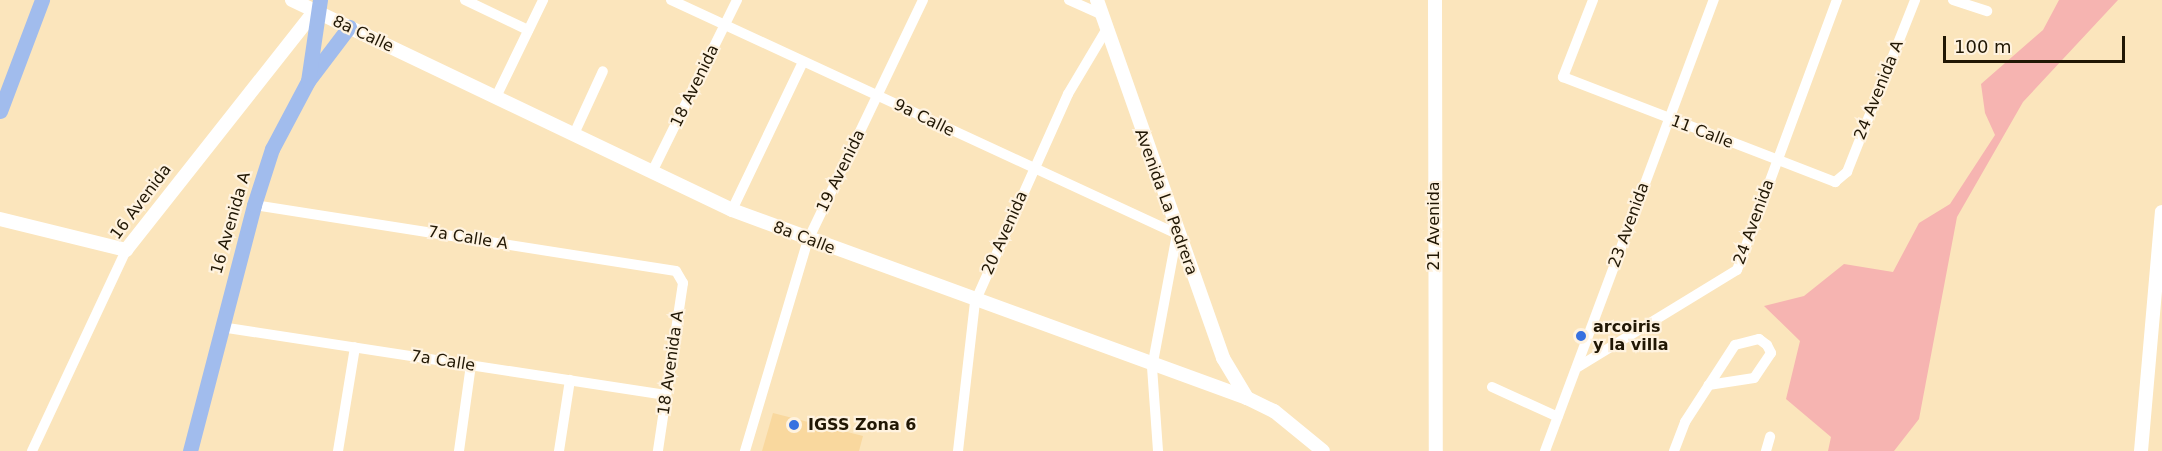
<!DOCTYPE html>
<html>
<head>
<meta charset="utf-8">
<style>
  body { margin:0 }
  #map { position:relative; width:2162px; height:451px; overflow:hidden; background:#fbe5bc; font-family:"DejaVu Sans",sans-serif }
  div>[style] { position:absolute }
  .built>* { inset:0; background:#f9d89e }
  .green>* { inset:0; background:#f6b4b1 }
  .street>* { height:10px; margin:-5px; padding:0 5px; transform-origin:5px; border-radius:5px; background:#fff }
  .secondary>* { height:14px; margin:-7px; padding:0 7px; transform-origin:7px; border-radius:7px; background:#fff }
  .primary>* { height:15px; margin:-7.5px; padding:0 7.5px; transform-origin:7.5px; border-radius:7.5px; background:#a1bced }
  .dots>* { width:16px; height:16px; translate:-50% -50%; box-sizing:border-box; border:3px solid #fff3e0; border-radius:50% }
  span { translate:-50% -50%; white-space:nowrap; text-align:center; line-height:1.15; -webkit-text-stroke:4.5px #fff3e0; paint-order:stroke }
  .street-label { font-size:16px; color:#211704 }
  .poi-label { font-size:16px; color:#211704; font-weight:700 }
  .left { translate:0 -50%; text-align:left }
  .scale { position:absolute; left:1943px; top:36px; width:182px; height:27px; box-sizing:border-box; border:3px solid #211704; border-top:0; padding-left:8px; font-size:18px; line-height:21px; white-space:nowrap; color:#211704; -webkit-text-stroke:4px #fff3e0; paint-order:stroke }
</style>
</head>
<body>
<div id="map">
  <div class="built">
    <div style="clip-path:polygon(773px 413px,863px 436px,859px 451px,762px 451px)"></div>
  </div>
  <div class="green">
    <div style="clip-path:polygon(2059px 0,2118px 0,2023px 102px,1957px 217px,1919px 419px,1894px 451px,1828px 451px,1831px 437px,1786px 399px,1800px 341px,1764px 306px,1804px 296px,1844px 264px,1893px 272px,1919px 223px,1950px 204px,1995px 135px,1985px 113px,1981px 84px,2043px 30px)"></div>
  </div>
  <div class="street">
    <div style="left:465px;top:0;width:70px;rotate:25.5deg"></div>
    <div style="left:671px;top:0;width:557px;rotate:24.82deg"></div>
    <div style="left:1177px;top:234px;width:135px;rotate:100.6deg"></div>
    <div style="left:1152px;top:367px;width:84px;rotate:85.9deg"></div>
    <div style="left:1069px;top:0;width:36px;rotate:24deg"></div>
    <div style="left:1593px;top:0;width:83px;rotate:111.3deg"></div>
    <div style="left:1563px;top:77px;width:292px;rotate:21.1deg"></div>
    <div style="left:1835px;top:182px;width:16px;rotate:-40deg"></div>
    <div style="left:1847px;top:172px;width:185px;rotate:-68.4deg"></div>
    <div style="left:1953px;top:0;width:36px;rotate:18deg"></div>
    <div style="left:496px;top:97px;width:108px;rotate:-64.1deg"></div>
    <div style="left:574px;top:134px;width:69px;rotate:-65.3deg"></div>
    <div style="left:652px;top:172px;width:192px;rotate:-63.7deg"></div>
    <div style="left:254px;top:205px;width:427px;rotate:8.9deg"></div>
    <div style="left:676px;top:271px;width:14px;rotate:60deg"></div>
    <div style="left:683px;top:283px;width:170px;rotate:98.5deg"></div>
    <div style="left:732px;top:210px;width:164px;rotate:-64.4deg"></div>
    <div style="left:221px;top:327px;width:450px;rotate:8.7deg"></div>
    <div style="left:1578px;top:367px;width:186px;rotate:-31.4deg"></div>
    <div style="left:1737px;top:270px;width:288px;rotate:-69.7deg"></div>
    <div style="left:1492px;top:387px;width:72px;rotate:24.4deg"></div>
    <div style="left:32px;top:451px;width:222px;rotate:-64.9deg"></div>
    <div style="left:338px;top:451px;width:105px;rotate:-80.7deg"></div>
    <div style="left:459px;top:451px;width:87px;rotate:-82.1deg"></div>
    <div style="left:559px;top:451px;width:72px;rotate:-81.2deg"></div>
    <div style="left:745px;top:451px;width:220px;rotate:-73.4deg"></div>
    <div style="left:808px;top:240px;width:266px;rotate:-64.4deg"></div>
    <div style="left:958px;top:451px;width:150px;rotate:-83.5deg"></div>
    <div style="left:975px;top:302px;width:228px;rotate:-65.9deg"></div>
    <div style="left:1068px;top:94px;width:72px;rotate:-59.2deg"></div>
    <div style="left:1545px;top:451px;width:482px;rotate:-69.5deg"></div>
    <div style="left:1674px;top:451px;width:31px;rotate:-69deg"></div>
    <div style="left:1685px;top:422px;width:92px;rotate:-57deg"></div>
    <div style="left:1735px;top:345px;width:25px;rotate:-14deg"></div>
    <div style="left:1759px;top:339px;width:10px;rotate:37deg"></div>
    <div style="left:1767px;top:345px;width:9px;rotate:63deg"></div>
    <div style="left:1771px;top:353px;width:30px;rotate:124deg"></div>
    <div style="left:1754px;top:378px;width:46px;rotate:171.2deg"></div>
    <div style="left:1766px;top:451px;width:15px;rotate:-74deg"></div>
  </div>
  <div class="secondary">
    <div style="left:292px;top:0;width:488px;rotate:25.5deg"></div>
    <div style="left:732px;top:210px;width:548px;rotate:20.05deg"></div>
    <div style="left:1247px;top:398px;width:30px;rotate:26deg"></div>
    <div style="left:1274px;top:411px;width:63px;rotate:39.2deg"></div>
    <div style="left:1097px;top:0;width:380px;rotate:70.6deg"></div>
    <div style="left:1223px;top:358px;width:47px;rotate:59deg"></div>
    <div style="left:1435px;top:0;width:451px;rotate:89.9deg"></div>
    <div style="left:0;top:219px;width:130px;rotate:13.8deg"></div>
    <div style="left:126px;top:250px;width:305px;rotate:-51.7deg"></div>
    <div style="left:2141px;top:451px;width:240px;rotate:-85deg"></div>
  </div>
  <div class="primary">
    <div style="left:308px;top:81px;width:68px;rotate:-52.8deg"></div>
    <div style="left:0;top:111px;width:119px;rotate:-69.3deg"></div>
    <div style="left:190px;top:451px;width:254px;rotate:-75.4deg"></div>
    <div style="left:254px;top:205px;width:59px;rotate:-72.2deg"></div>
    <div style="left:272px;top:149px;width:77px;rotate:-62.1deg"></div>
    <div style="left:308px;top:81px;width:82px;rotate:-81.6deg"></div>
  </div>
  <div class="dots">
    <div style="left:1581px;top:336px;background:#3771e0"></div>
    <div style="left:794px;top:425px;background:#3771e0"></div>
  </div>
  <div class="street-label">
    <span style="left:363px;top:34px;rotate:25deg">8a Calle</span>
    <span style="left:695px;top:86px;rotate:-64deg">18 Avenida</span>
    <span style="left:1879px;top:90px;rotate:-68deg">24 Avenida A</span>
    <span style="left:924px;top:118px;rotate:26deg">9a Calle</span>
    <span style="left:1702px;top:132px;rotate:21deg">11 Calle</span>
    <span style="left:841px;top:171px;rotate:-64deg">19 Avenida</span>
    <span style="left:141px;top:202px;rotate:-53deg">16 Avenida</span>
    <span style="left:1166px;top:202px;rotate:70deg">Avenida La Pedrera</span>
    <span style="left:1754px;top:222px;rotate:-70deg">24 Avenida</span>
    <span style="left:231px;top:223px;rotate:-74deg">16 Avenida A</span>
    <span style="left:1629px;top:225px;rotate:-70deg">23 Avenida</span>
    <span style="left:1434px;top:226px;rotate:-90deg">21 Avenida</span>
    <span style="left:1005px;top:233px;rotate:-66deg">20 Avenida</span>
    <span style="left:468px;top:238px;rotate:9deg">7a Calle A</span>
    <span style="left:804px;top:238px;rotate:21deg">8a Calle</span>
    <span style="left:443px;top:361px;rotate:9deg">7a Calle</span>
    <span style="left:671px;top:363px;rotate:-82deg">18 Avenida A</span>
  </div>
  <div class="poi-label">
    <span class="left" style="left:1593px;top:336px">arcoiris<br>y la villa</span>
    <span class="left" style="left:808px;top:425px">IGSS Zona 6</span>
  </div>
  <div class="scale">100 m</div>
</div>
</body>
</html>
